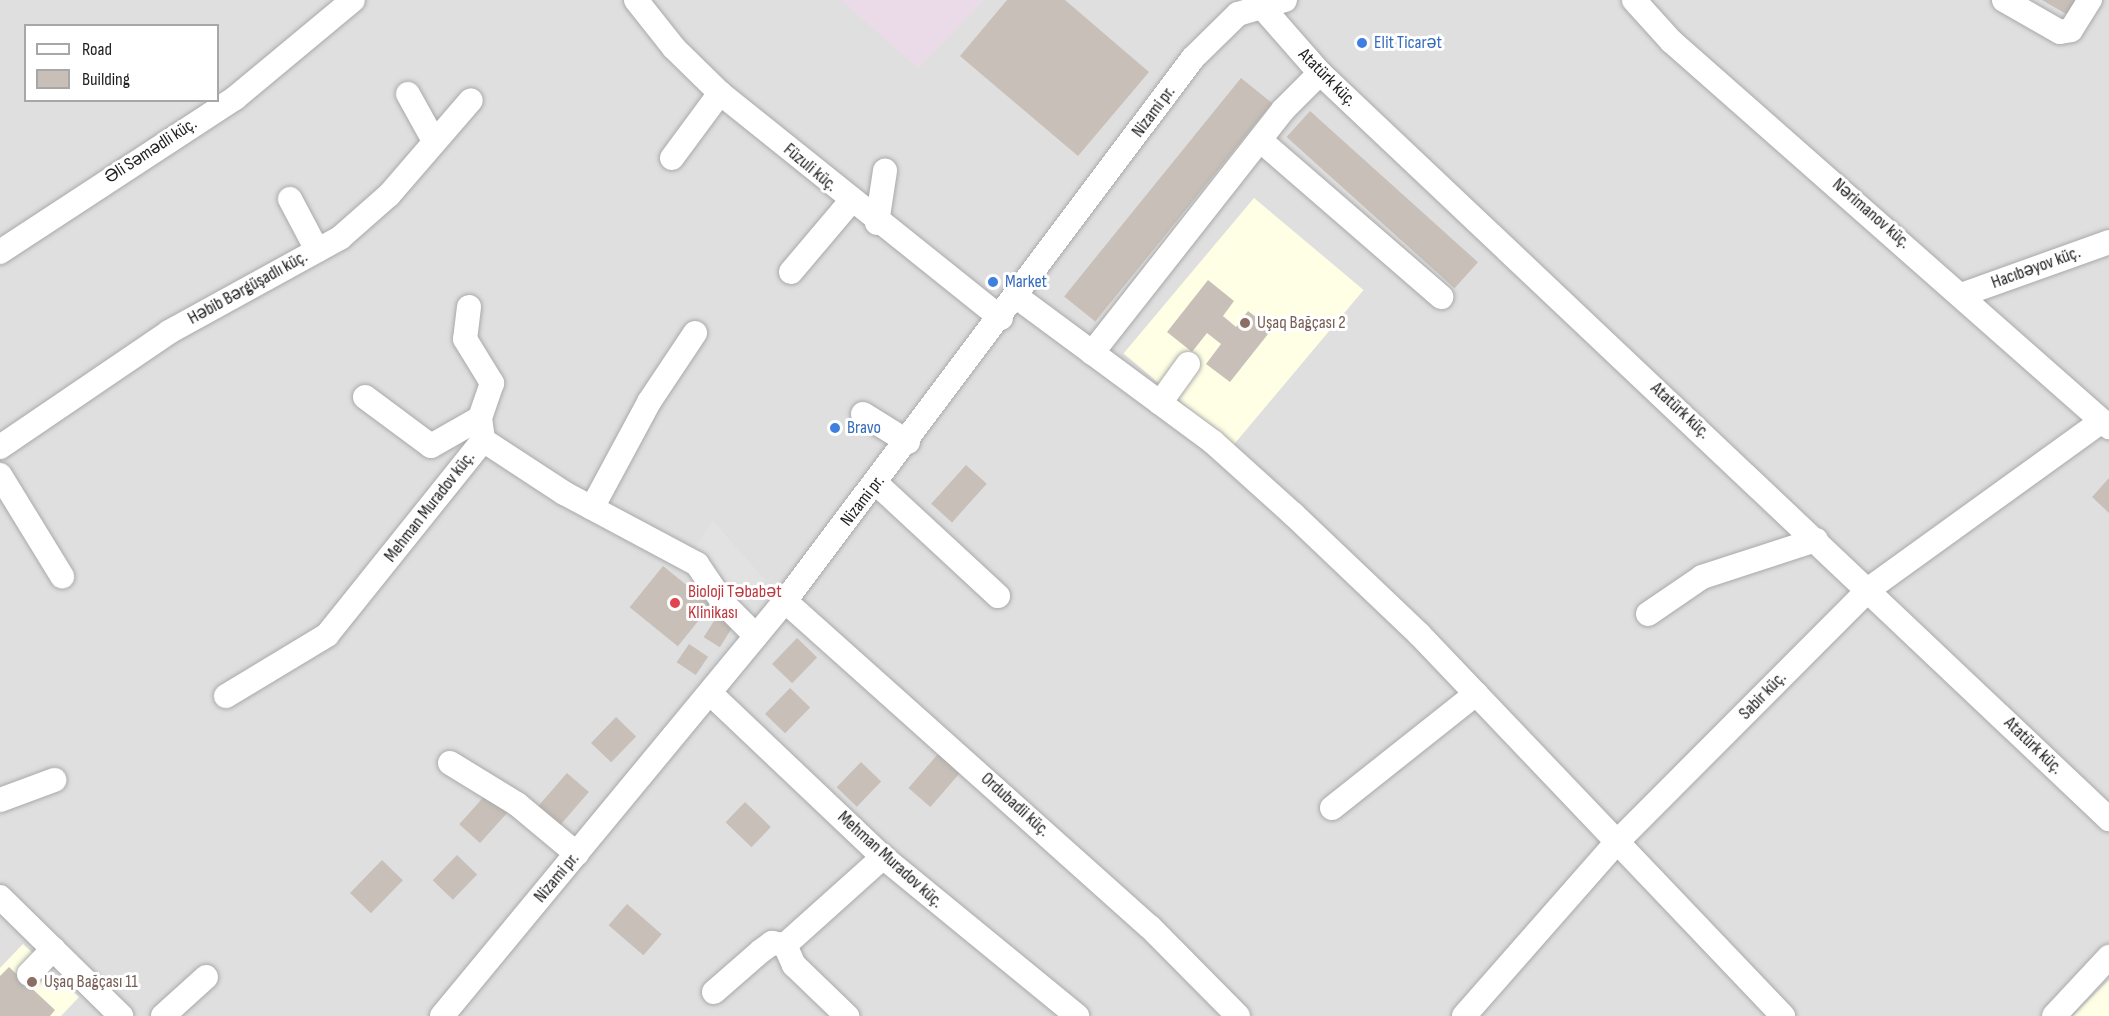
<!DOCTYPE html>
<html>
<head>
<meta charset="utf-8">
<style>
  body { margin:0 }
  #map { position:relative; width:2109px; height:1016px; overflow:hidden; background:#f2efe9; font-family:"Sofia Sans Condensed",sans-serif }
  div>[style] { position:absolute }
  .residential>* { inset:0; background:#e0dfdf }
  .industrial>* { inset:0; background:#ebdbe8 }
  .education>* { inset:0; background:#ffffe5; transform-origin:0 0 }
  .parking>* { inset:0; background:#e2e2e2 }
  .building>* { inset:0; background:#c7bfb8; transform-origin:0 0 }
  .roads { filter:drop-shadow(0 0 2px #a9a9a9) drop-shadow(0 0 2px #a9a9a9) }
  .minor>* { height:24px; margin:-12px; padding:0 12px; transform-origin:12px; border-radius:12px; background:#fff }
  .dots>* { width:16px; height:16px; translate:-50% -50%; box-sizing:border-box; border:3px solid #fff; border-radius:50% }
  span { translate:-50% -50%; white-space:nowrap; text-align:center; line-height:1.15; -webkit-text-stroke:6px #fff; paint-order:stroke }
  .shop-label { font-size:18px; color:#366cbe }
  .left { translate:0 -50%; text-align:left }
  .street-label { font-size:18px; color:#222 }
  .education-label { font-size:18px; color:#785e54 }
  .health-label { font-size:18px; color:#be3a42 }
  .legend { position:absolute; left:24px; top:24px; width:195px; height:78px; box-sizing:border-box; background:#fff; border:2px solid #a7a7a7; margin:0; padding:8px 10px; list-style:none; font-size:18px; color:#222 }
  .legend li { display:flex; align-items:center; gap:12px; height:30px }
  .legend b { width:30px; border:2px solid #a7a7a7 }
</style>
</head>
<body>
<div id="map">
  <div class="residential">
    <div style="clip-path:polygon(evenodd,0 0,2109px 0,2109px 1016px,0 1016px,0 0,26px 26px,218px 26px,218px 100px,26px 100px,26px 26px)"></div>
  </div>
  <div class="industrial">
    <div style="clip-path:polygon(841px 0,984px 0,918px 68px)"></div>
  </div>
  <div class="education">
    <div style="left:1254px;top:198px;width:143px;height:203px;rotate:40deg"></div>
    <div style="clip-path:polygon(23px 944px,79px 997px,61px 1016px,0 1016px,0 968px)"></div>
    <div style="clip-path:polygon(2109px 979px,2109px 1016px,2073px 1016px,2109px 980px)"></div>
  </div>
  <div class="parking">
    <div style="clip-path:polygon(713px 521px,765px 580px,744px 604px,694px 549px)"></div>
  </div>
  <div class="building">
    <div style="clip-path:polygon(1007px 0,1065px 0,1149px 72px,1078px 156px,960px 56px)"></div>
    <div style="clip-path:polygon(2042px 0,2077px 0,2068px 15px)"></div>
    <div style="left:1241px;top:78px;width:40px;height:281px;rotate:39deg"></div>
    <div style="left:1310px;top:111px;width:226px;height:35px;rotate:42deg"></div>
    <div style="clip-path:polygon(1208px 280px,1234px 301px,1223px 316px,1236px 327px,1248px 311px,1272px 329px,1230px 382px,1206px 364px,1221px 344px,1207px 333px,1192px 352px,1167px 332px)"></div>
    <div style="left:966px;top:465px;width:28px;height:52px;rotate:42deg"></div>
    <div style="clip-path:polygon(2109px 478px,2109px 513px,2092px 497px)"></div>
    <div style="left:663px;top:566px;width:62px;height:53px;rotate:39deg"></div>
    <div style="left:717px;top:616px;width:19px;height:25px;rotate:32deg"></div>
    <div style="left:797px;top:638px;width:28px;height:36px;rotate:44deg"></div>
    <div style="left:689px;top:644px;width:23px;height:22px;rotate:34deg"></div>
    <div style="left:790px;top:688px;width:28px;height:36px;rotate:44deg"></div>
    <div style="left:616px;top:717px;width:28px;height:36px;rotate:44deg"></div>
    <div style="left:938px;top:754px;width:29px;height:45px;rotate:41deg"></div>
    <div style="left:861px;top:762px;width:28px;height:35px;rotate:44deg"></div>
    <div style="left:567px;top:773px;width:29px;height:45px;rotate:41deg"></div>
    <div style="left:490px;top:790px;width:28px;height:46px;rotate:42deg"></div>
    <div style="left:745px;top:802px;width:36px;height:28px;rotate:44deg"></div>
    <div style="left:457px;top:855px;width:28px;height:35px;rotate:44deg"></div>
    <div style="left:382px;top:860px;width:29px;height:46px;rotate:44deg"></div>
    <div style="left:627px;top:904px;width:46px;height:28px;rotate:41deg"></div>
    <div style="clip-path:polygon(9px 967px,55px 1010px,50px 1016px,0 1016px,0 976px)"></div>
  </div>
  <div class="roads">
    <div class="minor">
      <div style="left:636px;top:0;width:61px;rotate:51.6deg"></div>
      <div style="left:674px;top:48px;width:64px;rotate:44.4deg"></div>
      <div style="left:720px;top:93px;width:360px;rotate:38.7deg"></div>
      <div style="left:1256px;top:0;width:97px;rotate:48.8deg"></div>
      <div style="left:1320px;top:73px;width:1086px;rotate:43.4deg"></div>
      <div style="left:1634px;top:0;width:55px;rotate:47.9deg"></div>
      <div style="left:1671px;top:41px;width:584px;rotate:41.39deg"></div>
      <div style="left:2004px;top:0;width:64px;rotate:29.7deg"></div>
      <div style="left:2060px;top:32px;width:11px;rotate:-10deg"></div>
      <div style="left:2071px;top:30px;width:36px;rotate:-58deg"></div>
      <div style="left:408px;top:94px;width:54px;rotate:61deg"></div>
      <div style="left:1260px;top:140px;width:240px;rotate:40.9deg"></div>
      <div style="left:672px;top:158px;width:81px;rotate:-53.6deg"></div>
      <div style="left:290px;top:199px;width:58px;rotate:62.1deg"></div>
      <div style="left:877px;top:223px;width:53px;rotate:-81.3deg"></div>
      <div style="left:0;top:252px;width:281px;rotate:-33.2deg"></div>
      <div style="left:235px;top:98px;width:153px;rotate:-39.7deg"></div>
      <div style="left:791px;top:272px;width:93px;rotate:-49.8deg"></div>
      <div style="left:1964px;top:294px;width:154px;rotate:-19.7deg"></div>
      <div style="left:1017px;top:297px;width:244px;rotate:36.5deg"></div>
      <div style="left:1213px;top:442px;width:108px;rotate:42deg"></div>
      <div style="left:1293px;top:514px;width:174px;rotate:43.6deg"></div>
      <div style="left:1419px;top:634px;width:528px;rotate:46.38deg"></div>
      <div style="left:469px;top:307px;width:32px;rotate:97deg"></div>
      <div style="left:465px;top:339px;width:52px;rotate:58.5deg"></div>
      <div style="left:492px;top:383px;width:37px;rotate:109deg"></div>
      <div style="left:480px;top:418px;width:22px;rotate:82deg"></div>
      <div style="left:1092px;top:353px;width:309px;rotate:-51.8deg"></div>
      <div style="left:1283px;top:110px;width:52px;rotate:-45deg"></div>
      <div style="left:365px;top:397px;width:82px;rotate:36.6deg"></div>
      <div style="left:431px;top:446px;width:56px;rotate:-29.7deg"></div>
      <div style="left:1160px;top:403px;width:48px;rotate:-54.3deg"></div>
      <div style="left:863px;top:414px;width:53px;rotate:31.9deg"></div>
      <div style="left:0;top:447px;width:204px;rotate:-34.2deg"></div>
      <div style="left:169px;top:332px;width:195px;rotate:-28.8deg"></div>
      <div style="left:340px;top:238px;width:65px;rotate:-41.3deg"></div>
      <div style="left:389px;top:195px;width:125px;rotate:-49.2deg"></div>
      <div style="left:0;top:475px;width:119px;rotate:58.5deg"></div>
      <div style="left:877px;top:484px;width:165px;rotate:42.8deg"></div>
      <div style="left:592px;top:508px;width:120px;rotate:-61.7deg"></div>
      <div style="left:649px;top:402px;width:83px;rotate:-56.3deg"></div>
      <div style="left:785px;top:601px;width:489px;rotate:41.8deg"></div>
      <div style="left:1150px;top:927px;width:125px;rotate:45.3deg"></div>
      <div style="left:1648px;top:614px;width:65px;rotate:-34.4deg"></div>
      <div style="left:1702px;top:577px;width:120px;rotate:-18deg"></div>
      <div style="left:711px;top:694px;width:237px;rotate:43.5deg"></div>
      <div style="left:883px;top:857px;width:251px;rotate:39.3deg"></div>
      <div style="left:226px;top:696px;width:118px;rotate:-31.1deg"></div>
      <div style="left:327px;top:635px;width:250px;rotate:-51.3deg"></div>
      <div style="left:483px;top:440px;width:97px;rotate:33.2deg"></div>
      <div style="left:564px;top:493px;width:151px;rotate:28.1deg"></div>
      <div style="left:697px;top:564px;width:48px;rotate:56deg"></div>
      <div style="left:724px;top:604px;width:45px;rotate:45deg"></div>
      <div style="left:450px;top:763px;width:79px;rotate:31.5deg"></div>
      <div style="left:517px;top:804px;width:78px;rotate:39.8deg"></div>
      <div style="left:0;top:800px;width:58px;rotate:-20.3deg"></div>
      <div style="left:1332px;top:808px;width:184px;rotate:-38.4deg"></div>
      <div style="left:0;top:897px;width:170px;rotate:44.5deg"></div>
      <div style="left:785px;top:945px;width:22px;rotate:66deg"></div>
      <div style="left:794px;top:965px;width:74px;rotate:43.9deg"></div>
      <div style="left:29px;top:974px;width:35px;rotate:-46deg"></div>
      <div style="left:714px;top:992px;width:62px;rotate:-41.1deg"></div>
      <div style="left:761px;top:951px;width:14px;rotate:-36deg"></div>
      <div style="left:772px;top:943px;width:13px;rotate:9deg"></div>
      <div style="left:785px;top:945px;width:132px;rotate:-41.9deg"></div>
      <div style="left:163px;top:1016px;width:58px;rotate:-42.2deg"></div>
      <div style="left:442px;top:1016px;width:538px;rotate:-50.43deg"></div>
      <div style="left:785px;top:601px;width:679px;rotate:-53.08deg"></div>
      <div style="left:1193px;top:58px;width:63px;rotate:-44.4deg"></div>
      <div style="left:1238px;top:14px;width:49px;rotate:-16.6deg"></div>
      <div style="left:1464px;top:1016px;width:230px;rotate:-48.7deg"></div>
      <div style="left:1616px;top:843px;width:359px;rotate:-45.1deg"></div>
      <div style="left:1869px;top:589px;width:287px;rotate:-35.8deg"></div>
      <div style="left:2054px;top:1016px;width:81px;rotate:-47deg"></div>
    </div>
  </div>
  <div class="dots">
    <div style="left:1362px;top:43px;background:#3f7fe0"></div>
    <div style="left:993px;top:282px;background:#3f7fe0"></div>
    <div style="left:1245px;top:323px;background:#8d6e63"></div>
    <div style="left:835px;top:428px;background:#3f7fe0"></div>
    <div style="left:675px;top:603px;background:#e0444e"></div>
    <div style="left:32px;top:982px;background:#8d6e63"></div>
  </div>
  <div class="shop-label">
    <span class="left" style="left:1374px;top:43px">Elit Ticarət</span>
    <span class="left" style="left:1005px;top:282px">Market</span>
    <span class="left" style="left:847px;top:428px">Bravo</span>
  </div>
  <div class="street-label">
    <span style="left:1327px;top:78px;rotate:45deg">Atatürk küç.</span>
    <span style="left:1154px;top:112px;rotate:-53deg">Nizami pr.</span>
    <span style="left:151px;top:151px;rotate:-33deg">Əli Səmədli küç.</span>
    <span style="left:810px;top:168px;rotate:40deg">Füzuli küç.</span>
    <span style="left:1871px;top:214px;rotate:41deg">Nərimanov küç.</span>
    <span style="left:2036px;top:268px;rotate:-20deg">Hacıbəyov küç.</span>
    <span style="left:248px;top:288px;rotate:-29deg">Həbib Bərgüşadlı küç.</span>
    <span style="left:1680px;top:411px;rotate:43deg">Atatürk küç.</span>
    <span style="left:863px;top:501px;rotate:-52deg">Nizami pr.</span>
    <span style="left:430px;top:507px;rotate:-52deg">Mehman Muradov küç.</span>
    <span style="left:1763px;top:696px;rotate:-46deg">Sabir küç.</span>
    <span style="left:2033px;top:746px;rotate:44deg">Atatürk küç.</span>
    <span style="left:1015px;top:805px;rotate:42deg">Ordubadii küç.</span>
    <span style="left:890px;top:860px;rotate:42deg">Mehman Muradov küç.</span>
    <span style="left:557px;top:878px;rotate:-50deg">Nizami pr.</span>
  </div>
  <div class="education-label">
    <span class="left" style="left:1257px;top:323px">Uşaq Bağçası 2</span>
    <span class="left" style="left:44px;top:982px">Uşaq Bağçası 11</span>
  </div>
  <div class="health-label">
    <span class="left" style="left:688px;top:603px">Bioloji Təbabət<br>Klinikası</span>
  </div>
  <ul class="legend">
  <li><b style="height:8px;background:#fff"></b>Road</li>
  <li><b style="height:16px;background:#c7bfb8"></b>Building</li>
  </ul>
</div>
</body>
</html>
